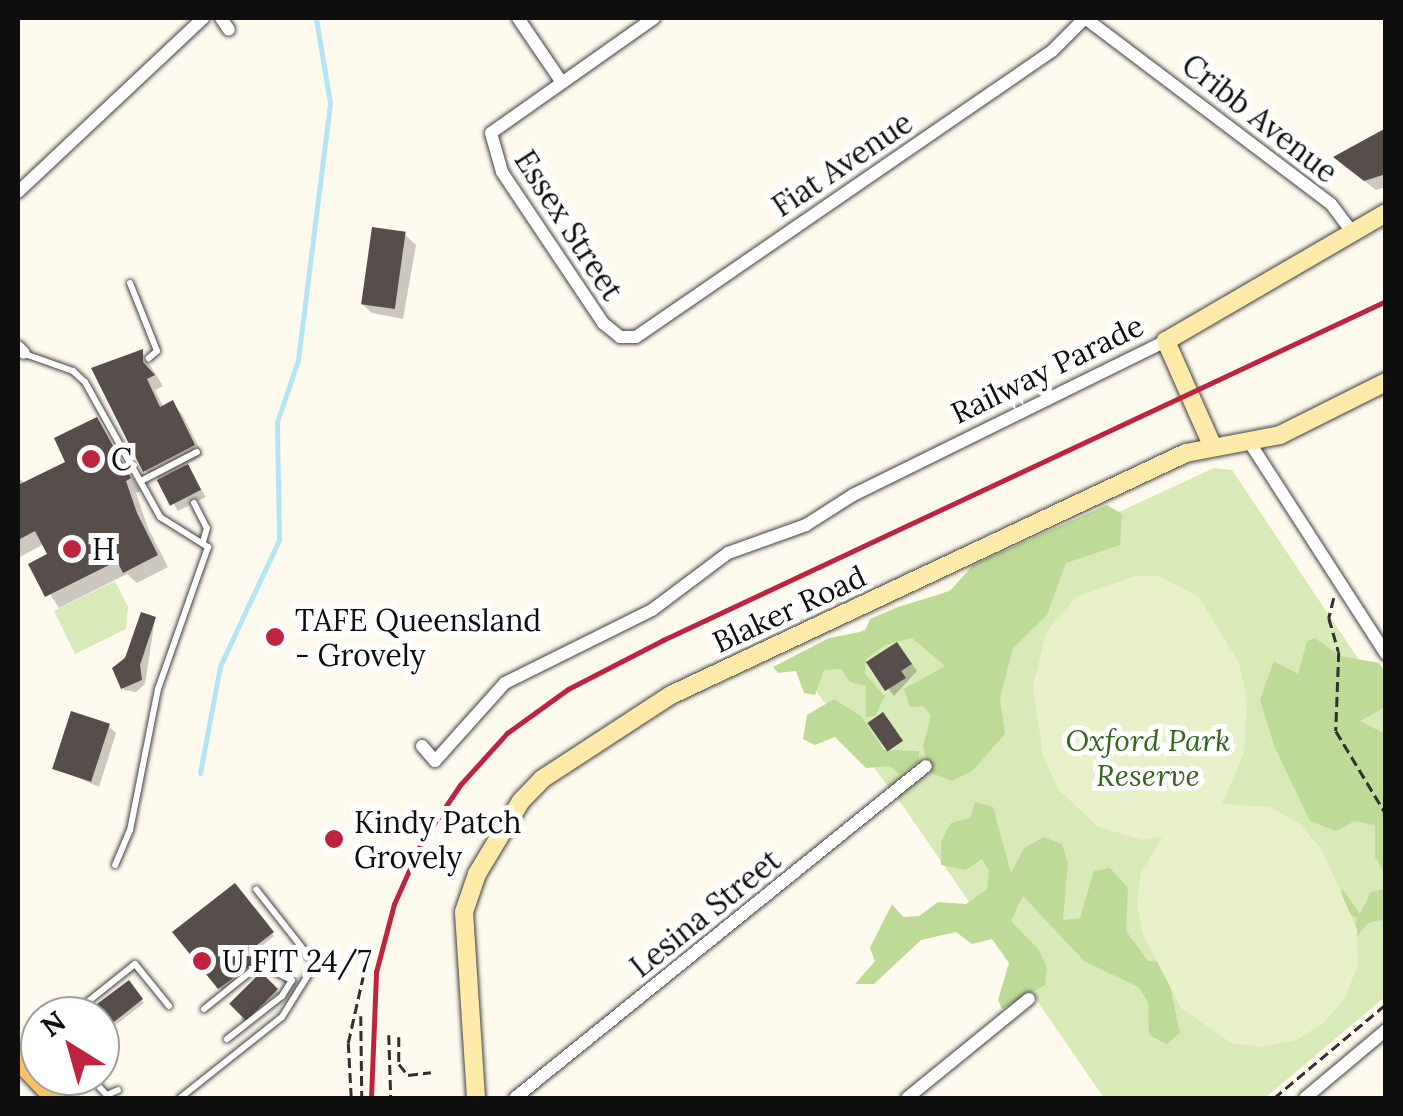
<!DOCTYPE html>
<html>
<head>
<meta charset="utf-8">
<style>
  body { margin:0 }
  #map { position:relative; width:1403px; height:1116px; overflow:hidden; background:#fffaee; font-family:Lora,serif }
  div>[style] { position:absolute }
  .green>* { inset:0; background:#d8eab8 }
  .forest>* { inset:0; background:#bddb97 }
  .pitch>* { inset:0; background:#e8f1ca }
  .shadow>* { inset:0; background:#0003 }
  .stream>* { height:5px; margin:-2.5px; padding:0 2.5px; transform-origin:2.5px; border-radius:2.5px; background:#b3e5f7 }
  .building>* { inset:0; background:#574d4a; transform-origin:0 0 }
  .path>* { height:2.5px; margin-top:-1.25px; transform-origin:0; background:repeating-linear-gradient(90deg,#303030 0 10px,transparent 0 15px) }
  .roads { filter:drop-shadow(0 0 2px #414141) drop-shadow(0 0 2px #414141) }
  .lane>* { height:6px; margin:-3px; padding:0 3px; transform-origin:3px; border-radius:3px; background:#fff }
  .street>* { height:12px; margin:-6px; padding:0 6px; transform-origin:6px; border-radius:6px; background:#fff }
  .secondary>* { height:18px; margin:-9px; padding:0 9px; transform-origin:9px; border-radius:9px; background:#ffeba9 }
  .primary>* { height:20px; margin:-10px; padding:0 10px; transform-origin:10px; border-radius:10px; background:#f9c364 }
  .rail>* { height:5px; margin:-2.5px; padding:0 2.5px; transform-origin:2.5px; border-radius:2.5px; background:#bf243e }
  .dots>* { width:28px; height:28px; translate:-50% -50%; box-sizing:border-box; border:5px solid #fff; border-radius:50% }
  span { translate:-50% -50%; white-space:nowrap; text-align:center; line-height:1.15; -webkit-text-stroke:10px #fff; paint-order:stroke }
  .street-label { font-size:30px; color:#0e0e0e }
  .poi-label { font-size:30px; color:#0e0e0e }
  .left { translate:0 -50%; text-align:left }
  .park-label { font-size:30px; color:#35661d; font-style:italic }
  .frame { position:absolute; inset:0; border:20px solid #0e0e0e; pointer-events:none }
  .north { position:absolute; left:20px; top:996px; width:100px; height:100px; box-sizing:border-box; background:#fff; border:2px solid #9f9f9f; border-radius:50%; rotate:323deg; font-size:28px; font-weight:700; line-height:40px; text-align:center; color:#0e0e0e }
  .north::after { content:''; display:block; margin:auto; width:35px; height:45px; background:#bf243e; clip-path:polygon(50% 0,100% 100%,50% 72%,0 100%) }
</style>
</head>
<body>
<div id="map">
  <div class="green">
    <div style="clip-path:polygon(1214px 468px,1232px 470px,1385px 699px,1385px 997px,1265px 1098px,1104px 1098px,905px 809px,794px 662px)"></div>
    <div style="clip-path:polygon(115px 581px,128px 607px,126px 629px,75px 654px,54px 611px)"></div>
  </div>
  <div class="forest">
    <div style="clip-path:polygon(1107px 505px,1122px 514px,1120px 545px,1066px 563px,1047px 615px,1013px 648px,1000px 698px,1005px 734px,972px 771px,952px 781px,931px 773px,923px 747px,931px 715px,923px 706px,910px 707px,904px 689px,945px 666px,912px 638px,885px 645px,866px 659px,865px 674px,885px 696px,875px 716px,866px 717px,866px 686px,850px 682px,841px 669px,824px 670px,815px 695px,804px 693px,796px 671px,778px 673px,773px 667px,829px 638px,865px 631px,870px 619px,898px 607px,950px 591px,973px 565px)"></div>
    <div style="clip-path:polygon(1315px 638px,1340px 656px,1379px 663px,1385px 672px,1385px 707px,1360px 721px,1385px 734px,1385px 873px,1375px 857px,1375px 825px,1355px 821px,1336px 831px,1310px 821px,1274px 746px,1260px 699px,1274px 661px,1298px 674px,1307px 641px)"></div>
    <div style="clip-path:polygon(834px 699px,861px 716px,884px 750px,919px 751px,919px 762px,899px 774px,890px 766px,866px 768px,835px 737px,815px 745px,803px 739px,807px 715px)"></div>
    <div style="clip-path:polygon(975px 802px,993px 807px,1011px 873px,1024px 848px,1044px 837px,1062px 844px,1068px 863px,1063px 920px,1080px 918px,1094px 871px,1110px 868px,1128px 888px,1126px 931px,1148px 961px,1165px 962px,1180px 1033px,1167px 1044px,1149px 1035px,1148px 1002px,1138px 987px,1084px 961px,1023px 896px,1011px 921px,1039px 950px,1047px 968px,1045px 985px,1002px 1009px,998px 1000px,1009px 963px,992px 939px,972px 944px,956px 932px,921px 940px,874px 984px,855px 984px,875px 961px,870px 948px,892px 904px,903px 917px,919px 916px,938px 902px,966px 904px,987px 889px,989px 870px,982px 859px,966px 870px,941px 865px,941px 842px,951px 823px,970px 818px)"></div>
    <div style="clip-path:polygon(1342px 888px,1360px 914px,1371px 892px,1385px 889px,1385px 919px,1368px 923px,1352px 943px,1357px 918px,1339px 910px)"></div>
  </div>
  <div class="pitch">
    <div style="clip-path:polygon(1135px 576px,1158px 576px,1198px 596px,1239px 663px,1247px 699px,1244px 753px,1222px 804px,1270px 807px,1300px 824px,1322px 850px,1357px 929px,1358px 964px,1346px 996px,1325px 1022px,1296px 1040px,1262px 1047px,1231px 1043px,1181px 1008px,1143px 934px,1137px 904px,1141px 873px,1162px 837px,1141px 840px,1097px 826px,1059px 790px,1043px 756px,1033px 687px,1046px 633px,1076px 597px)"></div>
  </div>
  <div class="shadow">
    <div style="clip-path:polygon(1386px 131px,1386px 187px,1376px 190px,1346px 167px)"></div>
    <div style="clip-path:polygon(405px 235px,416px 245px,403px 319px,372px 313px,361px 303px)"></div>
    <div style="clip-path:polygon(142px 352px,163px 386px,155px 390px,164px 408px,172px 404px,182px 414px,203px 455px,185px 465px,206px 497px,178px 511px,159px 479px,145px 471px)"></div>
    <div style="clip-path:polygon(96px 420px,141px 491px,136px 493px,148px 528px,168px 567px,137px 583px,127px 574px,59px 608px,32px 565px,50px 555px,44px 544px,18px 558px,18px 477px,25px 484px,68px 463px)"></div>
    <div style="clip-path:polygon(155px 619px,145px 684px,136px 692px,124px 690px,115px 669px)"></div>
    <div style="clip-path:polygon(903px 651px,917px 671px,894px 696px,869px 663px)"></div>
    <div style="clip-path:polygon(109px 727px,116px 733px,99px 787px,56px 768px)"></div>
    <div style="clip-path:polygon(235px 886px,274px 936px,258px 949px,266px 959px,222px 990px,176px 932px)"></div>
    <div style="clip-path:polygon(261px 975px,279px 993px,243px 1022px,241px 1019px)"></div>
    <div style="clip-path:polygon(129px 983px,144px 1003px,100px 1037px,100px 1016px,85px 1016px)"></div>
  </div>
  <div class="stream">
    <div style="left:200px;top:773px;width:109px;rotate:-79.4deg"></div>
    <div style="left:220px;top:666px;width:139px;rotate:-64.9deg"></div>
    <div style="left:279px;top:540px;width:118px;rotate:-91deg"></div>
    <div style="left:277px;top:422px;width:65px;rotate:-71.3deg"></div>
    <div style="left:298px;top:360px;width:259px;rotate:-82.9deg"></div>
    <div style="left:330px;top:103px;width:86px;rotate:-99.4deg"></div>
  </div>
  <div class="building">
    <div style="clip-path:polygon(1386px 128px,1386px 174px,1364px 181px,1333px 157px)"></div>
    <div style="left:372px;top:227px;width:34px;height:78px;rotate:8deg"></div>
    <div style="clip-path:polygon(143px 349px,143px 362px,155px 375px,147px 379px,160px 407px,173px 400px,195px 445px,143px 472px,91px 368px)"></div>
    <div style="clip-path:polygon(97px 417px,131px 478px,126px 481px,137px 513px,158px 555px,123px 573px,117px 561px,45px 597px,28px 564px,47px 554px,35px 531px,18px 540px,18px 485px,65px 462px,54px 438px)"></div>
    <div style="left:188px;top:464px;width:29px;height:35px;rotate:63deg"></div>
    <div style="clip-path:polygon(141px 612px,156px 617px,140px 665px,142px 680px,121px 689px,112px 668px,125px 658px)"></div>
    <div style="clip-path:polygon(897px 642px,912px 664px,901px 671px,906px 678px,885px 691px,866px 662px)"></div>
    <div style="left:71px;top:711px;width:41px;height:61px;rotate:18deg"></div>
    <div style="left:883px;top:712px;width:35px;height:19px;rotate:55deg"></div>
    <div style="clip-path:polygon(235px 883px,274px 932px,257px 945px,265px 955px,218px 989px,172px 932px)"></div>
    <div style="left:261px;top:972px;width:24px;height:45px;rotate:45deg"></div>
    <div style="clip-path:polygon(129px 980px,143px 999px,100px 1033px,100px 1016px,81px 1016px)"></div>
  </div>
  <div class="path">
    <div style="left:1334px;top:598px;width:21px;rotate:104deg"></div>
    <div style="left:1329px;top:618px;width:35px;rotate:74deg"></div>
    <div style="left:1339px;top:652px;width:79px;rotate:92.2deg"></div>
    <div style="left:1336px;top:731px;width:97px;rotate:58.9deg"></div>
    <div style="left:361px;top:1016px;width:82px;rotate:89.3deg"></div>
    <div style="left:389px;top:1035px;width:63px;rotate:88.2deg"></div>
    <div style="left:399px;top:1037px;width:27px;rotate:90deg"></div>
    <div style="left:399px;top:1064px;width:14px;rotate:51deg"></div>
    <div style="left:408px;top:1075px;width:23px;rotate:-7deg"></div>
    <div style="left:351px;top:1098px;width:55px;rotate:-93.1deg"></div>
    <div style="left:348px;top:1043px;width:86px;rotate:-77.3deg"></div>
    <div style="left:1274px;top:1098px;width:146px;rotate:-40deg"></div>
  </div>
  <div class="roads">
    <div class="lane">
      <div style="left:130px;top:283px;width:73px;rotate:68.3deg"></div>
      <div style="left:157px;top:351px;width:11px;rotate:139deg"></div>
      <div style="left:25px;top:354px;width:51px;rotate:19.5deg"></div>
      <div style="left:73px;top:371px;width:16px;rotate:43deg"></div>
      <div style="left:85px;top:382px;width:154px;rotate:60.9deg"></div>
      <div style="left:160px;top:517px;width:57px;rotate:32deg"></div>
      <div style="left:208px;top:547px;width:151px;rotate:109.4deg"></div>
      <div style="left:158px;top:689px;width:144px;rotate:101.2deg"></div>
      <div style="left:130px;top:830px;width:38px;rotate:113deg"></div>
      <div style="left:141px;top:481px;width:63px;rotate:-27.4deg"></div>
      <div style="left:194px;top:503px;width:28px;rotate:63deg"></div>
      <div style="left:207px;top:528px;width:15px;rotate:106deg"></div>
      <div style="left:204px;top:1009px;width:72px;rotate:-38.8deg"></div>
      <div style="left:260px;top:964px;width:36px;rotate:27deg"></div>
      <div style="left:292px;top:980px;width:19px;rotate:122deg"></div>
      <div style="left:282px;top:996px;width:70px;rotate:142deg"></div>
      <div style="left:70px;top:1016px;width:83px;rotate:-38.7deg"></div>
      <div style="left:135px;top:964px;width:54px;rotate:51deg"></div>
      <div style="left:89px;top:1076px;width:26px;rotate:47deg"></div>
      <div style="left:107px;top:1095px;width:12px;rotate:-24deg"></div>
      <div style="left:180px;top:1098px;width:130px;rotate:-38.5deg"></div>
      <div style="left:282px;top:1017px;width:62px;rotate:-58.1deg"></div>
      <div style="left:315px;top:964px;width:95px;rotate:-128.2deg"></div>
    </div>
    <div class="street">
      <div style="left:221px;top:18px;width:14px;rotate:56deg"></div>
      <div style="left:518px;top:18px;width:76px;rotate:55.7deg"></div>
      <div style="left:654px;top:18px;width:199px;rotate:144.8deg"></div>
      <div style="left:491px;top:133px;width:41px;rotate:74.2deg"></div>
      <div style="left:502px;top:172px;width:182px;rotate:56.2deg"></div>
      <div style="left:603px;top:323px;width:22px;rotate:39deg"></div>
      <div style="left:620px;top:337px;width:16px"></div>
      <div style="left:636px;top:337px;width:505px;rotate:-34.51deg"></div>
      <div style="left:1052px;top:51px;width:47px;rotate:-45deg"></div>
      <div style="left:1085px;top:18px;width:308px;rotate:37.1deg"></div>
      <div style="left:1331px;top:204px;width:31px;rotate:53deg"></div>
      <div style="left:18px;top:192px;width:254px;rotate:-43.2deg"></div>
      <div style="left:18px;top:347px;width:8px;rotate:45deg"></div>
      <div style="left:1250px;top:443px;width:251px;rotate:57.2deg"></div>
      <div style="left:422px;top:746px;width:20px;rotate:49deg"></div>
      <div style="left:435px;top:761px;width:105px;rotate:-48.1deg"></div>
      <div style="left:505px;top:683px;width:164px;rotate:-26.4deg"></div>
      <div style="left:652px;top:610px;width:95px;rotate:-36.9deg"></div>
      <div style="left:728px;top:553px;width:83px;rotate:-19.7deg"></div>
      <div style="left:806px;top:525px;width:56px;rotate:-32.6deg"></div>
      <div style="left:853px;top:495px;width:349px;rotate:-26.2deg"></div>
      <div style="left:515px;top:1098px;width:528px;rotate:-38.93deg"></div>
      <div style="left:907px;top:1098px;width:157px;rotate:-39.1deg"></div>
      <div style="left:1305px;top:1098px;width:106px;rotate:-40deg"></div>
    </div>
    <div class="secondary">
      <div style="left:1212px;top:445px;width:114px;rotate:-113.9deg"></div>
      <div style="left:1166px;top:341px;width:255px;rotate:-30.2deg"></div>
      <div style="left:476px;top:1098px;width:186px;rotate:-93.7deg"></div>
      <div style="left:464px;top:912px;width:40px;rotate:-71.1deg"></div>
      <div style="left:477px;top:874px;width:85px;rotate:-58.9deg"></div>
      <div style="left:521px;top:801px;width:30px;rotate:-46deg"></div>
      <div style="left:542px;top:779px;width:154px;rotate:-33.1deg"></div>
      <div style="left:671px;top:695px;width:569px;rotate:-25.17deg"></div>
      <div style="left:1186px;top:453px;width:96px;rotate:-10.8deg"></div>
      <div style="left:1280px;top:435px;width:119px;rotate:-26.6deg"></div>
    </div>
    <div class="primary">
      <div style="left:18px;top:1059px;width:54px;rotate:46.5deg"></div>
    </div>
  </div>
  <div class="rail">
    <div style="left:371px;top:1098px;width:126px;rotate:-87.7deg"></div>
    <div style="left:376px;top:972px;width:70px;rotate:-75.2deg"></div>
    <div style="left:394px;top:904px;width:69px;rotate:-66deg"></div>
    <div style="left:422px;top:841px;width:68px;rotate:-55.8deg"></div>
    <div style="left:460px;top:785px;width:70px;rotate:-47.9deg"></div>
    <div style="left:507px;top:733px;width:75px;rotate:-35.8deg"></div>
    <div style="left:568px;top:689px;width:107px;rotate:-27.3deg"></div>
    <div style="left:663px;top:640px;width:799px;rotate:-25.12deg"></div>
  </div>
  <div class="dots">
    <div style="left:91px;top:459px;background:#bf243e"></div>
    <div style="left:72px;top:549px;background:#bf243e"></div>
    <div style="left:275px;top:637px;background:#bf243e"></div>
    <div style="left:334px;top:839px;background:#bf243e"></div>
    <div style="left:202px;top:961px;background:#bf243e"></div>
  </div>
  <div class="street-label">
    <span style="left:1260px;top:118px;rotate:38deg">Cribb Avenue</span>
    <span style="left:842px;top:164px;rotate:-34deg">Fiat Avenue</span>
    <span style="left:569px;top:225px;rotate:57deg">Essex Street</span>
    <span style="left:1047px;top:369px;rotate:-26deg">Railway Parade</span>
    <span style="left:789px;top:609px;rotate:-25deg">Blaker Road</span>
    <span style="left:705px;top:913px;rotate:-39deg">Lesina Street</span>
  </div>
  <div class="poi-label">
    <span class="left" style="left:111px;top:459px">C</span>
    <span class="left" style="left:92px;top:549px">H</span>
    <span class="left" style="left:295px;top:637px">TAFE Queensland<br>- Grovely</span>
    <span class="left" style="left:354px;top:839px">Kindy Patch<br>Grovely</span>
    <span class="left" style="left:222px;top:961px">U FIT 24/7</span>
  </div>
  <div class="park-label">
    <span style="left:1148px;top:757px">Oxford Park<br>Reserve</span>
  </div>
  <div class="frame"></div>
  <div class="north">N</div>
</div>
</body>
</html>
